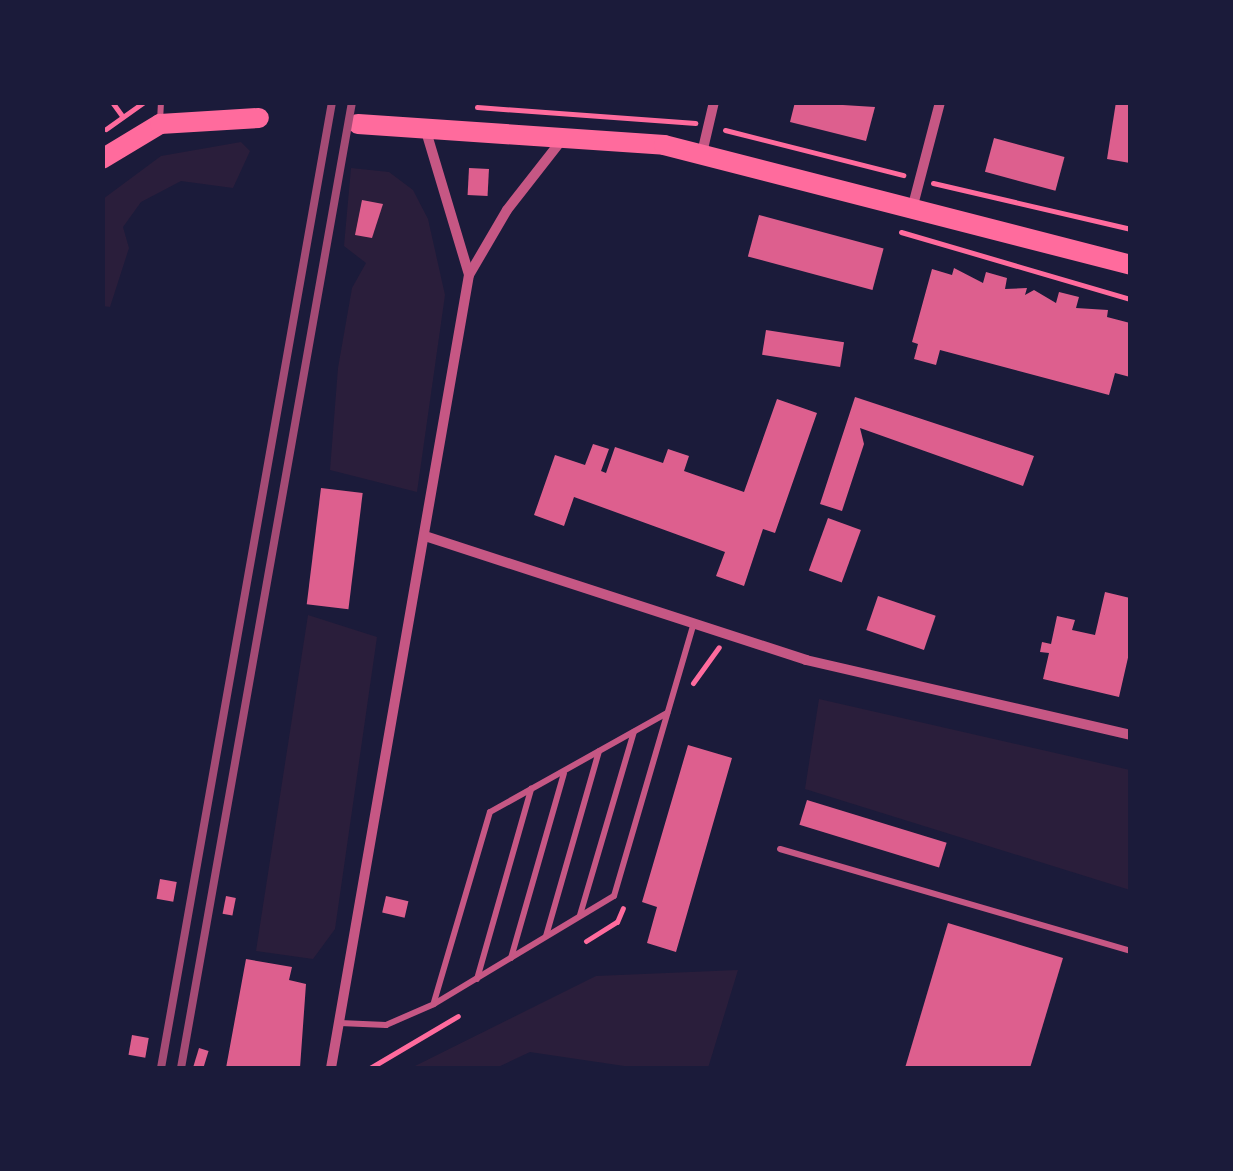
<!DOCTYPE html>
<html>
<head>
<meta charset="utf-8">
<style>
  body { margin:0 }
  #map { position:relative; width:1233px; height:1171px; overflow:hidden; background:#1b1b3a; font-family:Mulish,sans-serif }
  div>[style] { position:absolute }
  .green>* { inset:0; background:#2a1e3b }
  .building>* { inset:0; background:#dd5f8e; transform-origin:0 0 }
  .path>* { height:5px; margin:-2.5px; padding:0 2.5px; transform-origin:2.5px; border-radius:2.5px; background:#ff6b9d }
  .service>* { height:6px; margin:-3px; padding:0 3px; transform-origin:3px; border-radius:3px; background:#c65784 }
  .minor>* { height:10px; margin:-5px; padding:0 5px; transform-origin:5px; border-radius:5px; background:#c65784 }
  .primary>* { height:20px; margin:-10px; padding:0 10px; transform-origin:10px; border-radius:10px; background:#ff6b9d }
  .rail>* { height:8px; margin:-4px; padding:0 4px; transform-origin:4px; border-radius:4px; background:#a44b75 }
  span { translate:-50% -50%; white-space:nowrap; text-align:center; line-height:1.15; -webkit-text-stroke:8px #1b1b3a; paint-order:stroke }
  .frame { position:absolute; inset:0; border:105px solid #1b1b3a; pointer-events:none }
</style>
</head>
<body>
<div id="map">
  <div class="green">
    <div style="clip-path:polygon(241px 142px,250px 151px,233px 188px,181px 181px,141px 202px,123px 227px,129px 248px,110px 307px,103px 306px,103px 199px,161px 156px)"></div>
    <div style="clip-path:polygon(351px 168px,389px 172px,413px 190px,428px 219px,445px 295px,417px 492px,330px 470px,338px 368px,352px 288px,366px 263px,344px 246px)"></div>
    <div style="clip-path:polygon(308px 615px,377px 637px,335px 929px,313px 959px,256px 951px)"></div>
    <div style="clip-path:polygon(819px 699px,1130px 770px,1130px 890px,805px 789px)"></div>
    <div style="clip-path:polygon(738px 970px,708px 1068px,638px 1068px,530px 1052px,496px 1068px,411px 1068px,596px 976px)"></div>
  </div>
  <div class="building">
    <div style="clip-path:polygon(795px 102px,875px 107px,866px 141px,790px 122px)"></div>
    <div style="clip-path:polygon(1116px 102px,1130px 102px,1130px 163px,1107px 159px)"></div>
    <div style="left:994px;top:138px;width:73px;height:35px;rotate:15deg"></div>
    <div style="left:469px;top:168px;width:20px;height:27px;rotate:3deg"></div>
    <div style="clip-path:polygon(362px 200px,383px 204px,372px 238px,355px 235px)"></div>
    <div style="left:759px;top:215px;width:129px;height:43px;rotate:15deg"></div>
    <div style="clip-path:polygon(954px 268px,983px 283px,986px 272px,1007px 278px,1005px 289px,1027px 288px,1025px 295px,1034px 290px,1056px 303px,1059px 292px,1079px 297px,1076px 308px,1108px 310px,1107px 317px,1130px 323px,1130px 377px,1115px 373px,1109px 395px,940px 350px,936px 365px,914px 359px,918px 344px,912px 342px,932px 269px,952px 275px)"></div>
    <div style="left:766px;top:330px;width:79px;height:25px;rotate:9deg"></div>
    <div style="clip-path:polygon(855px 397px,1034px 456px,1023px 486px,860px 428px,864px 444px,842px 511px,820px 504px)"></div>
    <div style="clip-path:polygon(777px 399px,817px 413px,775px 533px,763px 529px,744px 586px,716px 576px,725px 552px,574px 497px,564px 526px,534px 515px,555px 455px,585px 465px,593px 444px,609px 449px,601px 471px,606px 473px,615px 447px,663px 463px,668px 449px,689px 456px,684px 471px,744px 492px)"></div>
    <div style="left:321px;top:488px;width:42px;height:117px;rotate:7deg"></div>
    <div style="left:828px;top:518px;width:35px;height:56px;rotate:20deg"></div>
    <div style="clip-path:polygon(1105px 592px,1130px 598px,1130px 649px,1119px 697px,1043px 679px,1049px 653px,1040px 652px,1042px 642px,1051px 644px,1057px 616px,1075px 620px,1072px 630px,1095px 635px)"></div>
    <div style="left:878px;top:596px;width:61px;height:36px;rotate:19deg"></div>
    <div style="clip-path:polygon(688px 745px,732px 758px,676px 952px,647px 943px,657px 907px,642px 902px)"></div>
    <div style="left:807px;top:800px;width:146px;height:26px;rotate:17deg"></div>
    <div style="left:160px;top:879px;width:17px;height:20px;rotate:10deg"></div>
    <div style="left:226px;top:896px;width:10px;height:18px;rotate:11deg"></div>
    <div style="left:386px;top:896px;width:23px;height:17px;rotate:13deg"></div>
    <div style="clip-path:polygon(948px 923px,1063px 958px,1030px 1068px,905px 1068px)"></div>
    <div style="clip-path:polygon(246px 959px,292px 967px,289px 980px,306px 984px,300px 1068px,226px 1068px)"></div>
    <div style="left:132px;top:1035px;width:17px;height:20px;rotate:10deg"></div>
    <div style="left:199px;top:1048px;width:10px;height:19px;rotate:17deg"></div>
  </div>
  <div class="path">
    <div style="left:112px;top:102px;width:17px;rotate:54deg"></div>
    <div style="left:477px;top:107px;width:219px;rotate:4.2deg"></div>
    <div style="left:106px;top:129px;width:47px;rotate:-35.4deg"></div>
    <div style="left:725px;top:130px;width:184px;rotate:14.2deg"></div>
    <div style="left:933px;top:183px;width:202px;rotate:13.1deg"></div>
    <div style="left:901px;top:232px;width:239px;rotate:16.3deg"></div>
    <div style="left:693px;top:683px;width:44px;rotate:-54.2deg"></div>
    <div style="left:586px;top:941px;width:36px;rotate:-32deg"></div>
    <div style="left:617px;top:922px;width:15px;rotate:-67deg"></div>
    <div style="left:370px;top:1068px;width:102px;rotate:-30.6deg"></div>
  </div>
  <div class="service">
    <div style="left:160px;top:121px;width:19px;rotate:-87deg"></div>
    <div style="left:780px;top:849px;width:365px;rotate:16.2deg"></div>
    <div style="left:580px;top:915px;width:191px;rotate:-73.6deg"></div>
    <div style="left:546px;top:936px;width:192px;rotate:-74deg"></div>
    <div style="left:511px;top:958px;width:192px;rotate:-74deg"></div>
    <div style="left:477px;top:979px;width:198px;rotate:-74.1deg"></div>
    <div style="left:434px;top:1002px;width:198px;rotate:-73.6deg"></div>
    <div style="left:490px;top:812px;width:203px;rotate:-29.2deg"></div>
    <div style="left:340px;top:1023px;width:46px;rotate:2.5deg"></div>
    <div style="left:386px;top:1025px;width:52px;rotate:-23.6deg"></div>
    <div style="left:434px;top:1004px;width:210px;rotate:-31deg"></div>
    <div style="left:614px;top:896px;width:281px;rotate:-73.7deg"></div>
  </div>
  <div class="minor">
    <div style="left:425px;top:128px;width:153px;rotate:73.3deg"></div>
    <div style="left:702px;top:153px;width:52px;rotate:-76.8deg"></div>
    <div style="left:912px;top:209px;width:111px;rotate:-75.3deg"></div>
    <div style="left:428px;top:537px;width:398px;rotate:18deg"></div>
    <div style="left:806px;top:660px;width:333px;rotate:13deg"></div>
    <div style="left:331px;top:1068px;width:805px;rotate:-80.13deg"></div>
    <div style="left:469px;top:275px;width:75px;rotate:-59.7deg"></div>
    <div style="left:507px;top:210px;width:93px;rotate:-52deg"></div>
  </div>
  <div class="primary">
    <div style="left:358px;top:124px;width:307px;rotate:3.9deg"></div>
    <div style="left:664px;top:145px;width:481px;rotate:14.4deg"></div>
    <div style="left:102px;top:159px;width:68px;rotate:-31.1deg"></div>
    <div style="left:160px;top:124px;width:99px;rotate:-3.5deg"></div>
  </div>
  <div class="rail">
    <div style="left:161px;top:1068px;width:981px;rotate:-79.96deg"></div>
    <div style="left:181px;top:1068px;width:981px;rotate:-79.96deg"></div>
  </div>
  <div class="frame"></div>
</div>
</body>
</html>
